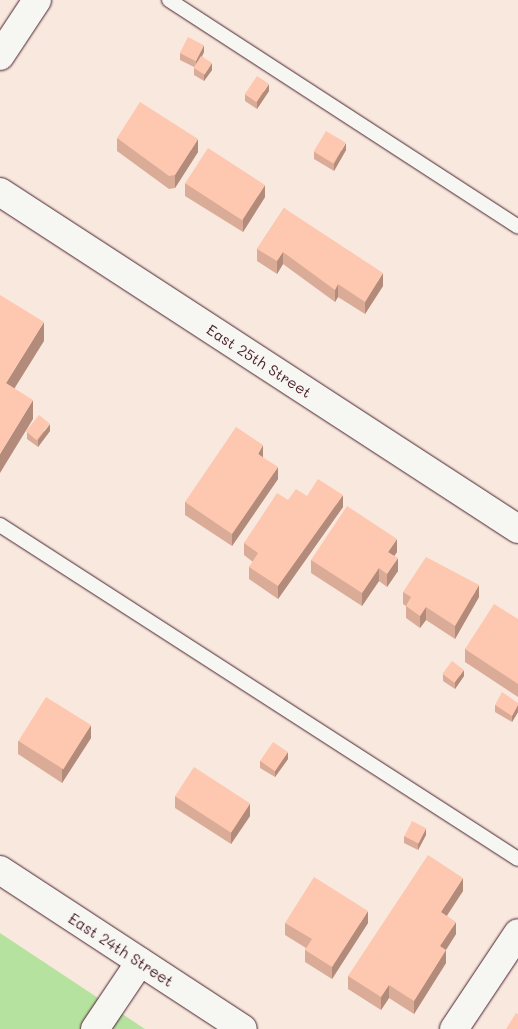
<!DOCTYPE html>
<html>
<head>
<meta charset="utf-8">
<style>
  body { margin:0 }
  #map { position:relative; width:518px; height:1029px; overflow:hidden; background:#f8e8de; font-family:Mali,sans-serif }
  div>[style] { position:absolute }
  .green>* { inset:0; background:#b6e2a0 }
  .roads { filter:drop-shadow(0 0 1px #4a1f2b) drop-shadow(0 0 1px #4a1f2b) }
  .lane>* { height:14px; margin:-7px; padding:0 7px; transform-origin:7px; border-radius:7px; background:#f6f6f2 }
  .street>* { height:28px; margin:-14px; padding:0 14px; transform-origin:14px; border-radius:14px; background:#f6f6f2 }
  .secondary>* { height:28px; margin:-14px; padding:0 14px; transform-origin:14px; border-radius:14px; background:#f6f6f2 }
  .wall>* { inset:0; background:#daab97 }
  .shaded-wall>* { inset:0; background:#b28b7b }
  .building>* { inset:0; background:#fec7b0; transform-origin:0 0 }
  span { translate:-50% -50%; white-space:nowrap; text-align:center; line-height:1.15; -webkit-text-stroke:4px #f6f6f2; paint-order:stroke }
  .street-label { font-size:15px; color:#4a1f2b }
</style>
</head>
<body>
<div id="map">
  <div class="green">
    <div style="clip-path:polygon(0 933px,145px 1029px,0 1029px)"></div>
  </div>
  <div class="roads">
    <div class="lane">
      <div style="left:169px;top:0;width:416px;rotate:33deg"></div>
      <div style="left:0;top:525px;width:616px;rotate:32.81deg"></div>
    </div>
    <div class="street">
      <div style="left:0;top:192px;width:618px;rotate:33.05deg"></div>
      <div style="left:0;top:870px;width:290px;rotate:33.2deg"></div>
      <div style="left:95px;top:1029px;width:81px;rotate:-56.1deg"></div>
      <div style="left:454px;top:1029px;width:115px;rotate:-56.3deg"></div>
    </div>
    <div class="secondary">
      <div style="left:0;top:56px;width:67px;rotate:-56.5deg"></div>
    </div>
  </div>
  <div class="wall">
    <div style="clip-path:polygon(204px 52px,202px 56px,212px 70px,204px 81px,194px 75px,194px 67px,180px 60px,180px 53px)"></div>
    <div style="clip-path:polygon(269px 91px,257px 109px,245px 101px,245px 94px)"></div>
    <div style="clip-path:polygon(117px 138px,198px 152px,175px 188px,169px 189px,117px 151px)"></div>
    <div style="clip-path:polygon(346px 150px,334px 171px,314px 159px,314px 152px)"></div>
    <div style="clip-path:polygon(185px 183px,265px 197px,243px 232px,185px 196px)"></div>
    <div style="clip-path:polygon(284px 208px,383px 286px,365px 314px,338px 297px,335px 302px,283px 264px,277px 274px,257px 261px,257px 249px)"></div>
    <div style="clip-path:polygon(50px 431px,38px 447px,27px 439px,27px 432px)"></div>
    <div style="clip-path:polygon(263px 458px,278px 479px,232px 546px,185px 515px,185px 502px)"></div>
    <div style="clip-path:polygon(307px 496px,343px 507px,278px 599px,249px 579px,249px 567px,253px 562px,244px 555px,244px 543px,288px 500px)"></div>
    <div style="clip-path:polygon(397px 552px,394px 556px,398px 571px,387px 587px,379px 581px,362px 606px,311px 573px,311px 560px)"></div>
    <div style="clip-path:polygon(403px 592px,479px 597px,455px 639px,426px 620px,420px 628px,406px 618px,406px 606px,403px 604px)"></div>
    <div style="clip-path:polygon(518px 619px,518px 697px,465px 662px,465px 649px)"></div>
    <div style="clip-path:polygon(443px 674px,464px 676px,455px 689px,443px 681px)"></div>
    <div style="clip-path:polygon(518px 703px,518px 712px,512px 722px,495px 712px,495px 705px)"></div>
    <div style="clip-path:polygon(91px 738px,62px 783px,18px 754px,18px 741px)"></div>
    <div style="clip-path:polygon(288px 759px,275px 777px,260px 768px,260px 761px)"></div>
    <div style="clip-path:polygon(175px 796px,250px 816px,231px 844px,175px 808px)"></div>
    <div style="clip-path:polygon(426px 835px,418px 850px,404px 843px,404px 836px)"></div>
    <div style="clip-path:polygon(463px 891px,447px 916px,456px 934px,446px 950px,446px 963px,414px 1014px,389px 998px,381px 1010px,348px 989px,348px 976px)"></div>
    <div style="clip-path:polygon(285px 923px,368px 923px,332px 979px,305px 962px,305px 950px,306px 948px,285px 935px)"></div>
  </div>
  <div class="shaded-wall">
    <div style="clip-path:polygon(204px 45px,204px 52px,196px 68px,196px 61px)"></div>
    <div style="clip-path:polygon(212px 63px,212px 70px,204px 81px,204px 74px)"></div>
    <div style="clip-path:polygon(269px 84px,269px 91px,257px 109px,257px 102px)"></div>
    <div style="clip-path:polygon(198px 139px,198px 152px,175px 188px,175px 175px)"></div>
    <div style="clip-path:polygon(346px 143px,346px 150px,334px 171px,334px 164px)"></div>
    <div style="clip-path:polygon(265px 185px,265px 197px,243px 232px,243px 219px)"></div>
    <div style="clip-path:polygon(283px 252px,283px 264px,277px 274px,277px 261px)"></div>
    <div style="clip-path:polygon(383px 273px,383px 286px,365px 314px,365px 302px)"></div>
    <div style="clip-path:polygon(338px 284px,338px 297px,335px 302px,335px 290px)"></div>
    <div style="clip-path:polygon(44px 322px,44px 341px,6px 402px,6px 383px)"></div>
    <div style="clip-path:polygon(33px 400px,33px 419px,0 473px,0 454px)"></div>
    <div style="clip-path:polygon(50px 424px,50px 431px,38px 447px,38px 440px)"></div>
    <div style="clip-path:polygon(263px 445px,263px 458px,258px 454px)"></div>
    <div style="clip-path:polygon(278px 467px,278px 479px,232px 546px,232px 534px)"></div>
    <div style="clip-path:polygon(343px 495px,343px 507px,278px 599px,278px 586px)"></div>
    <div style="clip-path:polygon(397px 539px,397px 552px,388px 565px,388px 552px)"></div>
    <div style="clip-path:polygon(398px 558px,398px 571px,387px 587px,387px 574px)"></div>
    <div style="clip-path:polygon(379px 568px,379px 581px,362px 606px,362px 593px)"></div>
    <div style="clip-path:polygon(479px 585px,479px 597px,455px 639px,455px 626px)"></div>
    <div style="clip-path:polygon(426px 607px,426px 620px,420px 628px,420px 616px)"></div>
    <div style="clip-path:polygon(464px 670px,464px 676px,455px 689px,455px 682px)"></div>
    <div style="clip-path:polygon(518px 705px,518px 712px,512px 722px,512px 716px)"></div>
    <div style="clip-path:polygon(91px 725px,91px 738px,62px 783px,62px 770px)"></div>
    <div style="clip-path:polygon(288px 752px,288px 759px,275px 777px,275px 770px)"></div>
    <div style="clip-path:polygon(250px 803px,250px 816px,231px 844px,231px 832px)"></div>
    <div style="clip-path:polygon(426px 828px,426px 835px,418px 850px,418px 843px)"></div>
    <div style="clip-path:polygon(463px 878px,463px 891px,441px 924px,441px 912px)"></div>
    <div style="clip-path:polygon(368px 911px,368px 923px,332px 979px,332px 967px)"></div>
    <div style="clip-path:polygon(456px 922px,456px 934px,440px 959px,440px 946px)"></div>
    <div style="clip-path:polygon(446px 950px,446px 963px,414px 1014px,414px 1001px)"></div>
    <div style="clip-path:polygon(389px 985px,389px 998px,381px 1010px,381px 997px)"></div>
  </div>
  <div class="building">
    <div style="left:188px;top:37px;width:18px;height:18px;rotate:27deg"></div>
    <div style="left:201px;top:56px;width:13px;height:14px;rotate:32deg"></div>
    <div style="left:257px;top:76px;width:14px;height:22px;rotate:34deg"></div>
    <div style="clip-path:polygon(140px 102px,198px 139px,175px 175px,169px 176px,117px 138px)"></div>
    <div style="left:326px;top:131px;width:23px;height:24px;rotate:31deg"></div>
    <div style="left:208px;top:148px;width:68px;height:42px;rotate:33deg"></div>
    <div style="clip-path:polygon(284px 208px,383px 273px,365px 302px,338px 284px,335px 290px,283px 252px,277px 261px,257px 249px)"></div>
    <div style="clip-path:polygon(0 295px,44px 322px,6px 383px,33px 400px,0 454px)"></div>
    <div style="left:39px;top:415px;width:14px;height:21px;rotate:39deg"></div>
    <div style="clip-path:polygon(236px 427px,263px 445px,258px 454px,278px 467px,232px 534px,185px 502px)"></div>
    <div style="clip-path:polygon(318px 479px,343px 495px,278px 586px,249px 567px,258px 553px,244px 543px,277px 493px,288px 500px,296px 489px,307px 496px)"></div>
    <div style="clip-path:polygon(347px 506px,397px 539px,388px 552px,398px 558px,387px 574px,379px 568px,362px 593px,311px 560px)"></div>
    <div style="clip-path:polygon(426px 557px,479px 585px,455px 626px,426px 607px,420px 616px,406px 606px,411px 597px,403px 592px)"></div>
    <div style="clip-path:polygon(494px 604px,518px 619px,518px 684px,465px 649px)"></div>
    <div style="left:452px;top:661px;width:15px;height:16px;rotate:37deg"></div>
    <div style="clip-path:polygon(502px 692px,518px 703px,518px 705px,512px 716px,495px 705px)"></div>
    <div style="left:46px;top:697px;width:53px;height:52px;rotate:32deg"></div>
    <div style="left:273px;top:742px;width:18px;height:23px;rotate:34deg"></div>
    <div style="left:194px;top:767px;width:67px;height:35px;rotate:33deg"></div>
    <div style="left:412px;top:821px;width:16px;height:17px;rotate:27deg"></div>
    <div style="clip-path:polygon(428px 855px,463px 878px,441px 912px,456px 922px,440px 946px,446px 950px,414px 1001px,389px 985px,381px 997px,348px 976px)"></div>
    <div style="clip-path:polygon(314px 877px,368px 911px,332px 967px,305px 950px,312px 939px,285px 923px)"></div>
    <div style="clip-path:polygon(516px 1013px,518px 1014px,518px 1029px,506px 1029px)"></div>
  </div>
  <div class="street-label">
    <span style="left:259px;top:361px;rotate:33deg">East 25th Street</span>
    <span style="left:121px;top:950px;rotate:33deg">East 24th Street</span>
  </div>
</div>
</body>
</html>
